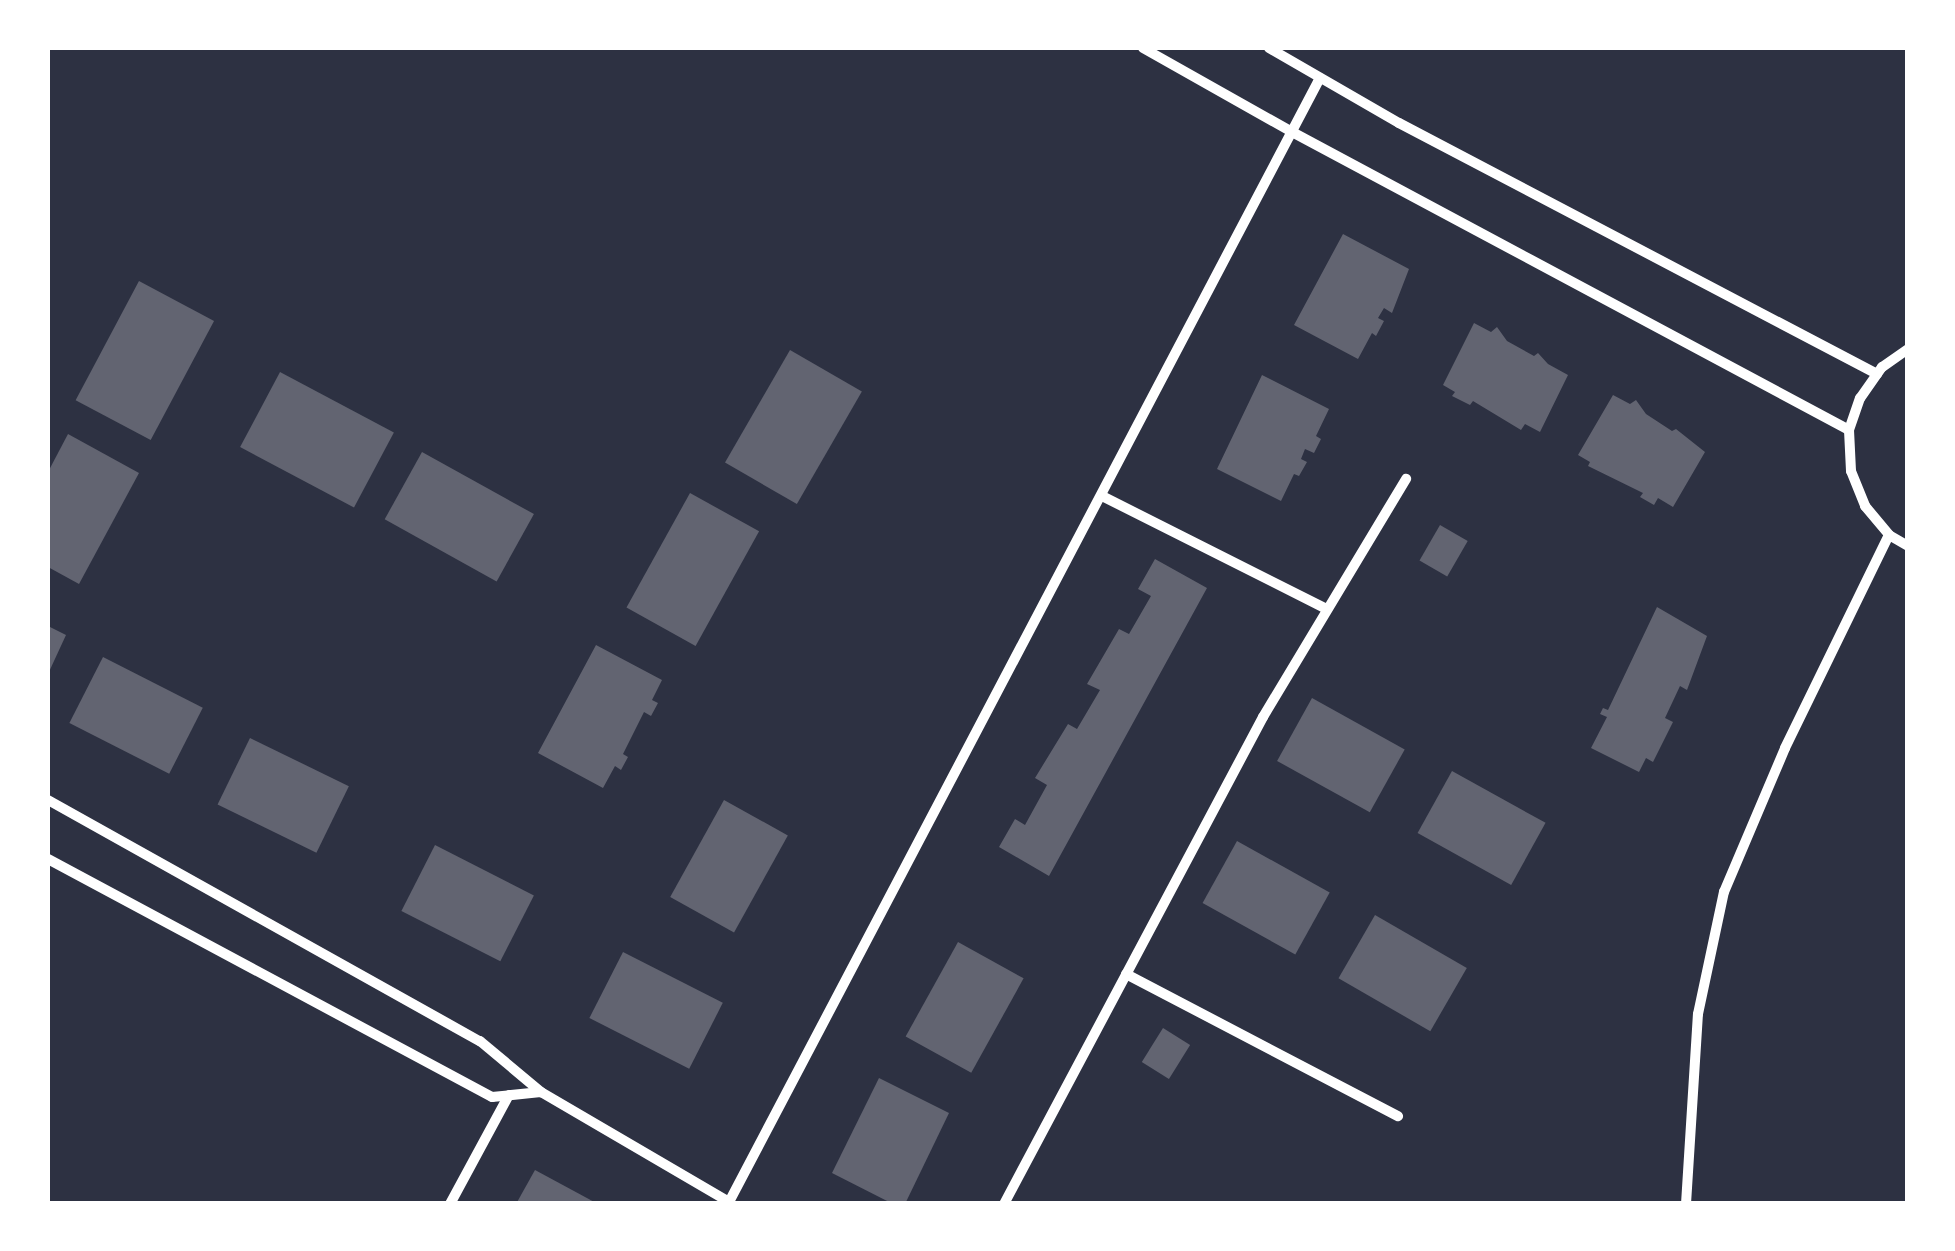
<!DOCTYPE html>
<html>
<head>
<meta charset="utf-8">
<style>
  body { margin:0 }
  #map { position:relative; width:1955px; height:1251px; overflow:hidden; background:#2d3142; font-family:"Roboto Condensed",sans-serif }
  div>[style] { position:absolute }
  .building>* { inset:0; background:#626471; transform-origin:0 0 }
  .minor>* { height:10px; margin:-5px; padding:0 5px; transform-origin:5px; border-radius:5px; background:#fff }
  span { translate:-50% -50%; white-space:nowrap; text-align:center; line-height:1.15; -webkit-text-stroke:10px #fff; paint-order:stroke }
  .frame { position:absolute; inset:0; border:50px solid #fff; pointer-events:none }
</style>
</head>
<body>
<div id="map">
  <div class="building">
    <div style="clip-path:polygon(1343px 234px,1409px 269px,1392px 313px,1384px 308px,1378px 318px,1384px 321px,1376px 336px,1372px 333px,1358px 359px,1294px 325px)"></div>
    <div style="left:139px;top:281px;width:85px;height:135px;rotate:28deg"></div>
    <div style="clip-path:polygon(1474px 323px,1491px 332px,1497px 327px,1507px 341px,1534px 356px,1538px 353px,1548px 364px,1568px 375px,1540px 432px,1525px 424px,1521px 430px,1473px 401px,1470px 405px,1452px 396px,1455px 392px,1443px 385px)"></div>
    <div style="left:790px;top:350px;width:83px;height:130px;rotate:30deg"></div>
    <div style="left:280px;top:372px;width:129px;height:85px;rotate:28deg"></div>
    <div style="clip-path:polygon(1262px 375px,1329px 409px,1316px 436px,1321px 439px,1314px 453px,1305px 449px,1301px 459px,1307px 462px,1299px 476px,1294px 474px,1281px 501px,1217px 469px)"></div>
    <div style="clip-path:polygon(1613px 395px,1630px 404px,1636px 400px,1646px 414px,1672px 431px,1676px 429px,1705px 452px,1673px 507px,1658px 498px,1654px 505px,1640px 497px,1643px 493px,1588px 466px,1590px 462px,1578px 455px)"></div>
    <div style="clip-path:polygon(68px 434px,139px 473px,79px 584px,48px 567px,48px 472px)"></div>
    <div style="left:422px;top:452px;width:128px;height:77px;rotate:29deg"></div>
    <div style="left:690px;top:493px;width:79px;height:131px;rotate:29deg"></div>
    <div style="left:1440px;top:525px;width:32px;height:41px;rotate:30deg"></div>
    <div style="clip-path:polygon(1155px 559px,1207px 588px,1049px 876px,999px 847px,1015px 819px,1025px 825px,1047px 785px,1035px 778px,1068px 724px,1077px 729px,1100px 690px,1087px 684px,1119px 629px,1129px 634px,1151px 596px,1138px 589px)"></div>
    <div style="clip-path:polygon(1657px 607px,1707px 636px,1687px 690px,1680px 686px,1665px 718px,1673px 722px,1653px 762px,1646px 758px,1639px 772px,1591px 748px,1607px 717px,1600px 714px,1603px 708px,1608px 710px)"></div>
    <div style="clip-path:polygon(48px 626px,66px 635px,48px 674px)"></div>
    <div style="clip-path:polygon(596px 645px,662px 680px,652px 700px,658px 703px,651px 716px,644px 712px,623px 754px,628px 757px,621px 770px,615px 766px,603px 788px,538px 753px)"></div>
    <div style="left:103px;top:657px;width:112px;height:74px;rotate:27deg"></div>
    <div style="left:1312px;top:698px;width:106px;height:72px;rotate:29deg"></div>
    <div style="left:250px;top:738px;width:110px;height:74px;rotate:26deg"></div>
    <div style="left:1452px;top:771px;width:107px;height:71px;rotate:29deg"></div>
    <div style="left:724px;top:800px;width:73px;height:111px;rotate:29deg"></div>
    <div style="left:1237px;top:841px;width:106px;height:71px;rotate:29deg"></div>
    <div style="left:435px;top:845px;width:111px;height:74px;rotate:27deg"></div>
    <div style="left:1375px;top:915px;width:106px;height:73px;rotate:30deg"></div>
    <div style="left:958px;top:942px;width:75px;height:108px;rotate:29deg"></div>
    <div style="left:623px;top:952px;width:112px;height:74px;rotate:27deg"></div>
    <div style="left:1163px;top:1028px;width:32px;height:40px;rotate:32deg"></div>
    <div style="clip-path:polygon(879px 1078px,949px 1113px,905px 1204px,893px 1204px,832px 1173px)"></div>
    <div style="clip-path:polygon(535px 1170px,598px 1204px,516px 1204px)"></div>
  </div>
  <div class="minor">
    <div style="left:1143px;top:48px;width:173px;rotate:29.4deg"></div>
    <div style="left:1294px;top:133px;width:629px;rotate:28.15deg"></div>
    <div style="left:1269px;top:48px;width:150px;rotate:30deg"></div>
    <div style="left:1399px;top:123px;width:540px;rotate:27.7deg"></div>
    <div style="left:1908px;top:349px;width:32px;rotate:145deg"></div>
    <div style="left:1882px;top:367px;width:38px;rotate:125deg"></div>
    <div style="left:1860px;top:398px;width:34px;rotate:109deg"></div>
    <div style="left:1849px;top:430px;width:41px;rotate:87.2deg"></div>
    <div style="left:1851px;top:471px;width:38px;rotate:68deg"></div>
    <div style="left:1865px;top:506px;width:38px;rotate:50deg"></div>
    <div style="left:1889px;top:535px;width:22px;rotate:30deg"></div>
    <div style="left:1102px;top:496px;width:252px;rotate:26.7deg"></div>
    <div style="left:48px;top:800px;width:495px;rotate:29.2deg"></div>
    <div style="left:480px;top:1041px;width:80px;rotate:39.9deg"></div>
    <div style="left:541px;top:1092px;width:218px;rotate:30.3deg"></div>
    <div style="left:48px;top:859px;width:504px;rotate:28.19deg"></div>
    <div style="left:492px;top:1097px;width:49px;rotate:-5.8deg"></div>
    <div style="left:1126px;top:974px;width:307px;rotate:27.6deg"></div>
    <div style="left:450px;top:1204px;width:124px;rotate:-61.6deg"></div>
    <div style="left:728px;top:1204px;width:1272px;rotate:-62.27deg"></div>
    <div style="left:1004px;top:1204px;width:552px;rotate:-61.99deg"></div>
    <div style="left:1263px;top:717px;width:278px;rotate:-59deg"></div>
    <div style="left:1686px;top:1204px;width:190px;rotate:-86.4deg"></div>
    <div style="left:1698px;top:1014px;width:125px;rotate:-78deg"></div>
    <div style="left:1724px;top:892px;width:156px;rotate:-67deg"></div>
    <div style="left:1785px;top:748px;width:237px;rotate:-64deg"></div>
  </div>
  <div class="frame"></div>
</div>
</body>
</html>
